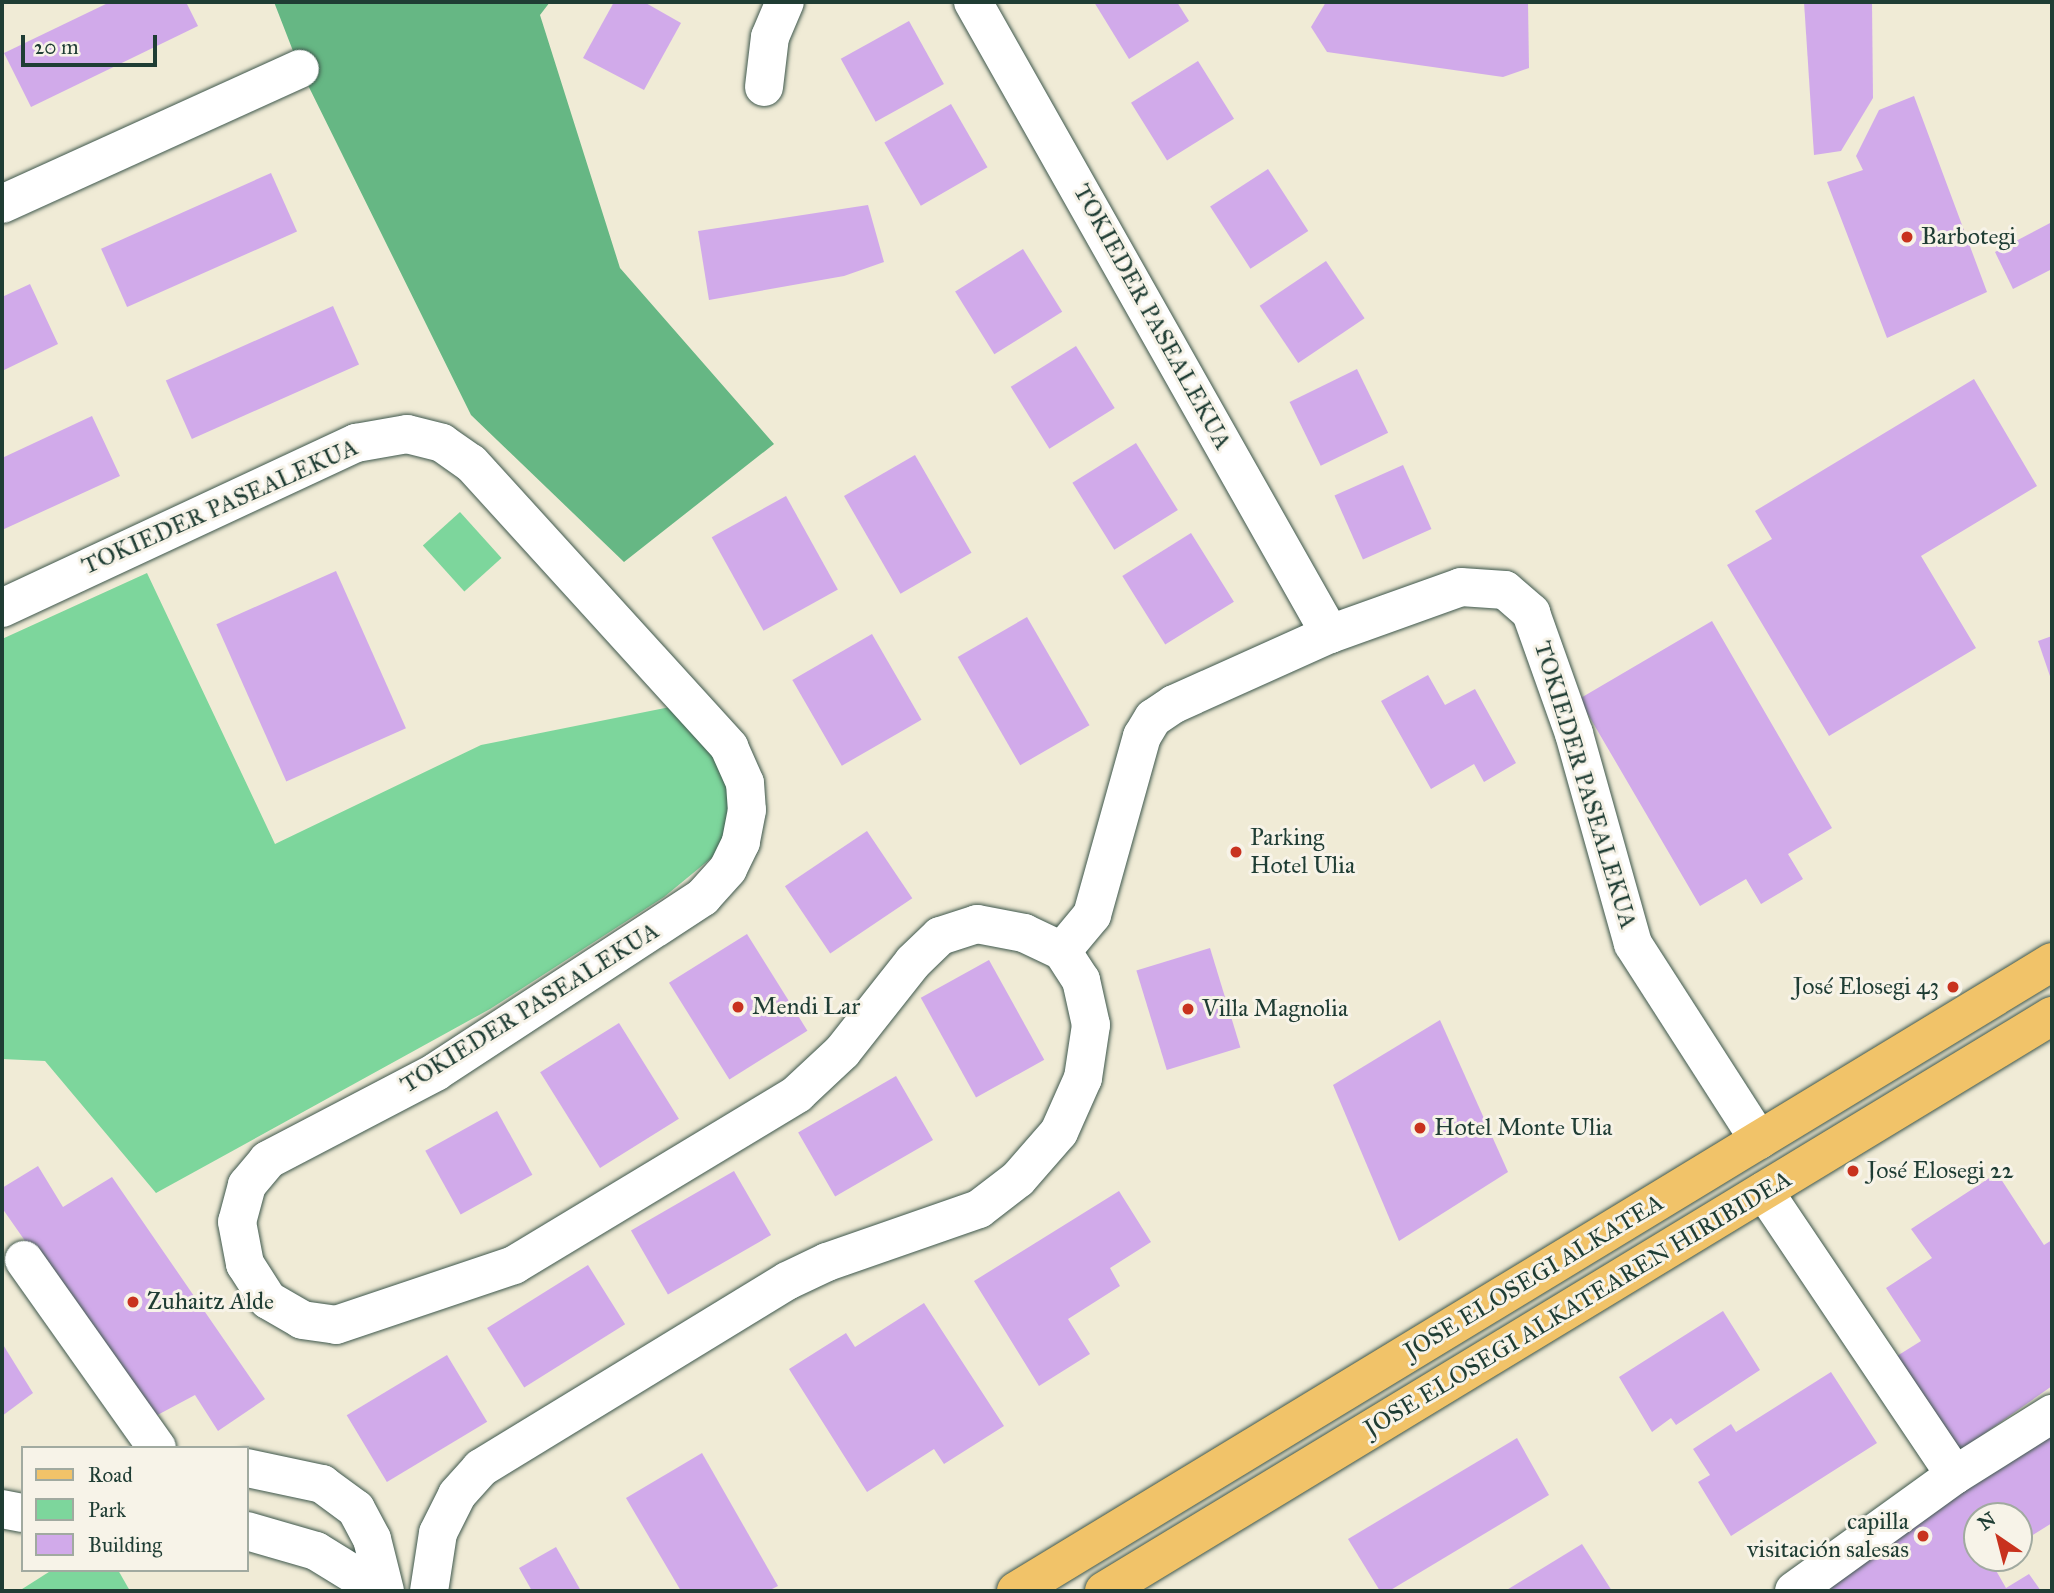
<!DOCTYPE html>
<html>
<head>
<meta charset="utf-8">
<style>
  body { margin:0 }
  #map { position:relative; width:2054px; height:1593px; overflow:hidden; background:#f0ebd6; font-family:"IM FELL Great Primer",serif }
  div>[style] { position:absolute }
  .green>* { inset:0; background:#7dd69c; transform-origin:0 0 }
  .forest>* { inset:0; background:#66b784 }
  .building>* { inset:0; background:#d1aaea; transform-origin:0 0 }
  .roads { filter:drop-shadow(0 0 2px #3e574c) drop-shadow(0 0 2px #3e574c) }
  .minor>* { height:38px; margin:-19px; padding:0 19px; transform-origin:19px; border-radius:19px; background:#fff }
  .major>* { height:38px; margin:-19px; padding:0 19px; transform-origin:19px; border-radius:19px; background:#f1c369 }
  .dots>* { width:19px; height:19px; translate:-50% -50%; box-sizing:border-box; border:4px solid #f7f3e8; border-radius:50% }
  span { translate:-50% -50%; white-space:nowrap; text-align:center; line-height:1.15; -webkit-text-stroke:6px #f7f3e8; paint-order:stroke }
  .poi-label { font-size:24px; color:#1f3d34 }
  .left { translate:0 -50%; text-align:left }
  .right { translate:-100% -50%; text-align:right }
  .street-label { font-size:24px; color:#1f3d34 }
  .frame { position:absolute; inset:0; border:4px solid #1f3d34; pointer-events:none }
  .legend { position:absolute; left:21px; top:1446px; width:228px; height:126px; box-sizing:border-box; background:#f7f3e8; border:2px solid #a1aaa0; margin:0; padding:9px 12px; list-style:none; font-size:21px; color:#1f3d34 }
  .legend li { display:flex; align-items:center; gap:14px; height:35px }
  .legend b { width:35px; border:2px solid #a1aaa0 }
  .north { position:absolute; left:1963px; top:1502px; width:70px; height:70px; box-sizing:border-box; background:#f7f3e8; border:2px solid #a1aaa0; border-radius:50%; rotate:325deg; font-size:19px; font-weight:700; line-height:28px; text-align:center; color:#1f3d34 }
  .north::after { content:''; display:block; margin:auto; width:24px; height:32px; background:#c8321e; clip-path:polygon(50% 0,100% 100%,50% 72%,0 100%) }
  .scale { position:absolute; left:21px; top:35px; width:136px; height:32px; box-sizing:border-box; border:4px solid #1f3d34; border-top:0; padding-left:9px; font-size:21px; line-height:24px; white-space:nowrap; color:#1f3d34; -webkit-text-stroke:5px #f7f3e8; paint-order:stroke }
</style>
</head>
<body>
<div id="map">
  <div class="green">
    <div style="left:460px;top:512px;width:62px;height:50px;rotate:48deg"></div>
    <div style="clip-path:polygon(147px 573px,275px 844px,481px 745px,670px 707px,720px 757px,735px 809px,715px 855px,664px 897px,490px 1009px,156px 1193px,45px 1061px,2px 1059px,2px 639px)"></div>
    <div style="clip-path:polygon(52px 1570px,118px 1570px,130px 1591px,19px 1591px)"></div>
  </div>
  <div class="forest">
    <div style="clip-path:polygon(274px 2px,550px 2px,540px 15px,620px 268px,774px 444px,624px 562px,471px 415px,300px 69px)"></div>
  </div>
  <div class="building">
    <div style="clip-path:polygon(110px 2px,186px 2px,198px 26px,31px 107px,4px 53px)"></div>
    <div style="clip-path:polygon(614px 2px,644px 2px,681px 23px,644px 90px,583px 58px)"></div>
    <div style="clip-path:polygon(1094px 2px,1177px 2px,1189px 21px,1129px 59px)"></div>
    <div style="clip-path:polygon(1326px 2px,1528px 2px,1529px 68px,1503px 77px,1327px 52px,1311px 27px)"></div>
    <div style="clip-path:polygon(1804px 2px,1872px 2px,1873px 98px,1841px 151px,1814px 155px)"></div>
    <div style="left:909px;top:21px;width:72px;height:78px;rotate:61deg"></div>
    <div style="left:1198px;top:61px;width:68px;height:79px;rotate:58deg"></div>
    <div style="clip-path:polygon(1914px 96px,1987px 292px,1887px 338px,1827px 182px,1863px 170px,1856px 156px,1879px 110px)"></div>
    <div style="left:951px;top:104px;width:73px;height:77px;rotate:60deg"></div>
    <div style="left:1268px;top:169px;width:74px;height:69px;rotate:57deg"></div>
    <div style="left:271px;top:173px;width:64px;height:186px;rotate:66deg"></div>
    <div style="clip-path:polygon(868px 205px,884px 262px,844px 276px,709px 300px,698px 231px)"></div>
    <div style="clip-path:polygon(2052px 222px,2052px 269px,2013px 289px,1995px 252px)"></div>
    <div style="left:1023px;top:249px;width:74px;height:80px;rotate:58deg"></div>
    <div style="left:1326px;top:261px;width:69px;height:80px;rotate:56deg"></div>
    <div style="clip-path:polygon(30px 284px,58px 344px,2px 371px,2px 297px)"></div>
    <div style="left:333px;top:306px;width:64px;height:183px;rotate:66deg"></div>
    <div style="left:1076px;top:346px;width:73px;height:77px;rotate:58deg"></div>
    <div style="left:1357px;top:369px;width:71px;height:75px;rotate:64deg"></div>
    <div style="clip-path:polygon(1974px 379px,2037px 486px,1921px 556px,1976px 648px,1829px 736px,1727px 565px,1772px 539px,1755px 511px)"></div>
    <div style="clip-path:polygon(92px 416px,120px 476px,2px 530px,2px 458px)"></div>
    <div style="left:1136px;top:443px;width:79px;height:75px;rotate:58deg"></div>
    <div style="left:915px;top:455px;width:113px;height:82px;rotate:60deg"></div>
    <div style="left:1403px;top:465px;width:70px;height:75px;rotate:66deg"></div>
    <div style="left:786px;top:496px;width:107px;height:85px;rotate:61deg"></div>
    <div style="left:1191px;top:533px;width:81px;height:81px;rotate:58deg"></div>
    <div style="left:336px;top:571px;width:172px;height:131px;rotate:66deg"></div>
    <div style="left:1027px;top:617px;width:125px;height:80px;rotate:60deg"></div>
    <div style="clip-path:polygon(1712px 621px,1832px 828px,1788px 854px,1803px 879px,1761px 904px,1746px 879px,1700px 906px,1579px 699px)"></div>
    <div style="left:872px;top:634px;width:99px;height:92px;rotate:60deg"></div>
    <div style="clip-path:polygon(2052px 636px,2052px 682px,2038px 641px)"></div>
    <div style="clip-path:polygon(1428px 675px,1445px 705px,1475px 689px,1516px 763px,1484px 782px,1474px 764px,1431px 789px,1381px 701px)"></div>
    <div style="left:867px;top:831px;width:81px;height:99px;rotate:56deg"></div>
    <div style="left:747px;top:934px;width:114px;height:92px;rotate:58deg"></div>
    <div style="left:1210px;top:948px;width:104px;height:77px;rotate:73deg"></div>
    <div style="left:989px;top:960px;width:114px;height:78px;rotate:61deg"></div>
    <div style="clip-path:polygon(1440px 1020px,1508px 1172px,1399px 1241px,1333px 1085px)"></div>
    <div style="left:619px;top:1023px;width:113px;height:93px;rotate:58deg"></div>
    <div style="left:896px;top:1076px;width:74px;height:113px;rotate:60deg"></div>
    <div style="left:497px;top:1111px;width:73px;height:82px;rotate:61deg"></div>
    <div style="clip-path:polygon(38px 1166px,63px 1207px,112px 1177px,265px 1399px,218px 1431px,195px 1395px,150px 1419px,2px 1208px,2px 1188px)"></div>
    <div style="left:734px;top:1171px;width:74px;height:119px;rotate:60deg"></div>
    <div style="clip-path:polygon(1997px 1173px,2044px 1245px,2052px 1240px,2052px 1386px,1958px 1452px,1897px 1356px,1921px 1341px,1886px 1288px,1932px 1258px,1911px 1229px)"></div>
    <div style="clip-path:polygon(1119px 1191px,1151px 1242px,1110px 1268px,1120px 1286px,1068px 1319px,1090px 1354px,1039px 1386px,974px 1281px)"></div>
    <div style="left:588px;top:1265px;width:70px;height:119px;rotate:58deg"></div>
    <div style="clip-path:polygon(924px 1303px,1004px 1426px,944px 1464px,934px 1449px,867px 1492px,789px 1369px,846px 1333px,855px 1347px)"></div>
    <div style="clip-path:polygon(1723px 1311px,1760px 1370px,1676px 1425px,1671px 1418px,1652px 1432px,1619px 1377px)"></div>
    <div style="clip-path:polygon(2px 1343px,33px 1393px,2px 1416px)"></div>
    <div style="left:447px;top:1355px;width:78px;height:117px;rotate:59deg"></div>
    <div style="clip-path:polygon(1831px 1372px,1877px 1443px,1731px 1536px,1698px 1482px,1710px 1475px,1693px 1449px,1731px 1424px,1736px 1432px)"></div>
    <div style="clip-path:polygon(2052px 1432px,2052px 1523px,2025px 1540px,2029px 1546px,2019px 1552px,2019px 1516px,1977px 1516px,1977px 1558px,2009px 1558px,1994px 1567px,2006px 1588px,2029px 1574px,2041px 1591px,1820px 1591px,1934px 1505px)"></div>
    <div style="clip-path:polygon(1517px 1438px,1549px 1495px,1389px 1591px,1380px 1591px,1348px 1539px)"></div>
    <div style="clip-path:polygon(702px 1453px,778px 1586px,768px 1591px,681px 1591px,626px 1498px)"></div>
    <div style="clip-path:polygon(1582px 1544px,1612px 1591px,1505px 1591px)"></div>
    <div style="clip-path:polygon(556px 1547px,581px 1591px,532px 1591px,519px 1568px)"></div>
  </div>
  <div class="roads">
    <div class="minor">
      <div style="left:973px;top:2px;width:726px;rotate:60.54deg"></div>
      <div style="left:1330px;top:634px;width:171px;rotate:155.8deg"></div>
      <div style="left:1174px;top:704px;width:25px;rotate:146deg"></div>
      <div style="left:1153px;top:718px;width:21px;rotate:121deg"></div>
      <div style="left:1142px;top:736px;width:186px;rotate:105.6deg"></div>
      <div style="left:1092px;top:915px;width:47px;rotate:129.8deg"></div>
      <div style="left:764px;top:87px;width:50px;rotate:-83.2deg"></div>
      <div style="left:770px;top:37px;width:38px;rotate:-67deg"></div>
      <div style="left:2px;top:204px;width:327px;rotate:-24.4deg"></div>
      <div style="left:2px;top:608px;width:391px;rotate:-25deg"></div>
      <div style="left:356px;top:443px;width:52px;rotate:-10deg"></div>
      <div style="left:407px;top:434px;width:36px;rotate:14deg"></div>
      <div style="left:442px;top:443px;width:35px;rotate:35deg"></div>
      <div style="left:471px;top:463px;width:384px;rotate:47.7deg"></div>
      <div style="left:729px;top:747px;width:39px;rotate:66deg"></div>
      <div style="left:745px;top:783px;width:27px;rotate:86deg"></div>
      <div style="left:747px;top:810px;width:33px;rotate:101deg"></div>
      <div style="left:741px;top:842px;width:30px;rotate:116deg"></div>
      <div style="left:728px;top:869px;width:38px;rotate:132deg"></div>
      <div style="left:703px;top:897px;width:319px;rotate:146.8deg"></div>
      <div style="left:436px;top:1072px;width:190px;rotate:152.4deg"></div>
      <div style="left:268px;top:1160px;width:33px;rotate:130deg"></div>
      <div style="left:247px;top:1185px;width:38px;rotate:105deg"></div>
      <div style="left:237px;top:1222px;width:43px;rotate:79.2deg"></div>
      <div style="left:245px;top:1264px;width:43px;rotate:57.4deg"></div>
      <div style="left:268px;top:1300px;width:39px;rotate:30deg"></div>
      <div style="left:302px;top:1320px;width:34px;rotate:8deg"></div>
      <div style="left:336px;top:1325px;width:188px;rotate:-18.6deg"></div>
      <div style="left:514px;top:1265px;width:331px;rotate:-31.1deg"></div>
      <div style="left:797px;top:1094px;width:62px;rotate:-43deg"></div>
      <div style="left:842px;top:1052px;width:115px;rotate:-51.7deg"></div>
      <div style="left:913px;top:962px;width:37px;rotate:-44deg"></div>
      <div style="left:940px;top:936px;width:39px;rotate:-18deg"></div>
      <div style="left:977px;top:924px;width:48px;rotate:10.8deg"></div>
      <div style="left:1024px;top:933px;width:42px;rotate:25.3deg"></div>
      <div style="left:1062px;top:951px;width:35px;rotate:57deg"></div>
      <div style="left:1081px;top:980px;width:46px;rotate:77.5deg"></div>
      <div style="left:1091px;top:1025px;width:54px;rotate:98.6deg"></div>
      <div style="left:1083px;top:1078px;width:59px;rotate:114deg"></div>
      <div style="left:1059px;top:1132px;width:62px;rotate:131.1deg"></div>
      <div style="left:1018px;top:1179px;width:49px;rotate:142.4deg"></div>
      <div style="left:979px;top:1209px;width:161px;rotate:160.8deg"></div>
      <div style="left:827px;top:1262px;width:44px;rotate:154.6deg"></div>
      <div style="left:787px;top:1281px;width:359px;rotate:148.6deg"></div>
      <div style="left:481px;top:1468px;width:36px;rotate:132deg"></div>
      <div style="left:457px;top:1495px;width:42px;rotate:116.6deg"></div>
      <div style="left:438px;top:1533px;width:59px;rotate:98.8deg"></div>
      <div style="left:1330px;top:634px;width:139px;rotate:-19.7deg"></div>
      <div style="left:1461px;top:587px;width:44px;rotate:3.9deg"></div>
      <div style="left:1505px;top:590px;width:35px;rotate:41deg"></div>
      <div style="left:1531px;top:613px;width:128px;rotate:70.4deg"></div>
      <div style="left:1574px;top:734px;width:218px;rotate:74.3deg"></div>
      <div style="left:1633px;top:944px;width:233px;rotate:57.3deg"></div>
      <div style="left:1764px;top:1191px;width:342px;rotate:56.1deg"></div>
      <div style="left:24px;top:1260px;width:230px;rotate:54.7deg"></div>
      <div style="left:247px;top:1468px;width:77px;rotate:12deg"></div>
      <div style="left:322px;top:1484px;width:42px;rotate:36.3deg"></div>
      <div style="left:356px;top:1509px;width:34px;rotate:62deg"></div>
      <div style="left:372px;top:1539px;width:54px;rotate:76deg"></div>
      <div style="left:2px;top:1509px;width:21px;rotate:11deg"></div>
      <div style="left:247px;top:1531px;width:72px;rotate:16.2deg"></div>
      <div style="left:316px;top:1551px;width:76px;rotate:31.6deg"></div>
      <div style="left:1794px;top:1591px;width:198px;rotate:-35.8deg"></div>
      <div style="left:1955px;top:1475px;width:115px;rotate:-32.2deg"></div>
    </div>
    <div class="major">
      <div style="left:1016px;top:1591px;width:1212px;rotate:-31.26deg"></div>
      <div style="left:1104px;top:1591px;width:1109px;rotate:-31.24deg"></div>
    </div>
  </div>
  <div class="dots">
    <div style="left:1907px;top:237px;background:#c8321e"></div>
    <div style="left:1236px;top:852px;background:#c8321e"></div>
    <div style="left:1953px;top:987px;background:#c8321e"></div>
    <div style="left:738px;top:1007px;background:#c8321e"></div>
    <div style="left:1188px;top:1009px;background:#c8321e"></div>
    <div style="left:1420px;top:1128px;background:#c8321e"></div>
    <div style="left:1853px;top:1171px;background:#c8321e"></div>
    <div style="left:133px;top:1302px;background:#c8321e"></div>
    <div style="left:1923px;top:1536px;background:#c8321e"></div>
  </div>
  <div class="poi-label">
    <span class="left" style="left:1921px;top:237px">Barbotegi</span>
    <span class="left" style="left:1250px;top:852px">Parking<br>Hotel Ulia</span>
    <span class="right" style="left:1939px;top:987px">José Elosegi 43</span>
    <span class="left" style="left:752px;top:1007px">Mendi Lar</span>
    <span class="left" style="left:1202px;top:1009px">Villa Magnolia</span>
    <span class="left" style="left:1434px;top:1128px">Hotel Monte Ulia</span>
    <span class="left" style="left:1867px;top:1171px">José Elosegi 22</span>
    <span class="left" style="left:147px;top:1302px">Zuhaitz Alde</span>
    <span class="right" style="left:1909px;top:1536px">capilla<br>visitación salesas</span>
  </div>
  <div class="street-label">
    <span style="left:1152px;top:317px;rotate:61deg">TOKIEDER PASEALEKUA</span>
    <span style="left:220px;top:507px;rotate:-24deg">TOKIEDER PASEALEKUA</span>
    <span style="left:1585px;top:785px;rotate:73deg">TOKIEDER PASEALEKUA</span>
    <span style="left:530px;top:1008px;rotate:-32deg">TOKIEDER PASEALEKUA</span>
    <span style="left:1534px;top:1277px;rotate:-31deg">JOSE ELOSEGI ALKATEA</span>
    <span style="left:1578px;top:1304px;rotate:-31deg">JOSE ELOSEGI ALKATEAREN HIRIBIDEA</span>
  </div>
  <div class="frame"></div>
  <ul class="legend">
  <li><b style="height:9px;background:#f1c369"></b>Road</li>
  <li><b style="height:19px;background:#7dd69c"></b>Park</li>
  <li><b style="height:19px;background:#d1aaea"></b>Building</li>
  </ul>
  <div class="north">N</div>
  <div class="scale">20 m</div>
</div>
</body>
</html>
